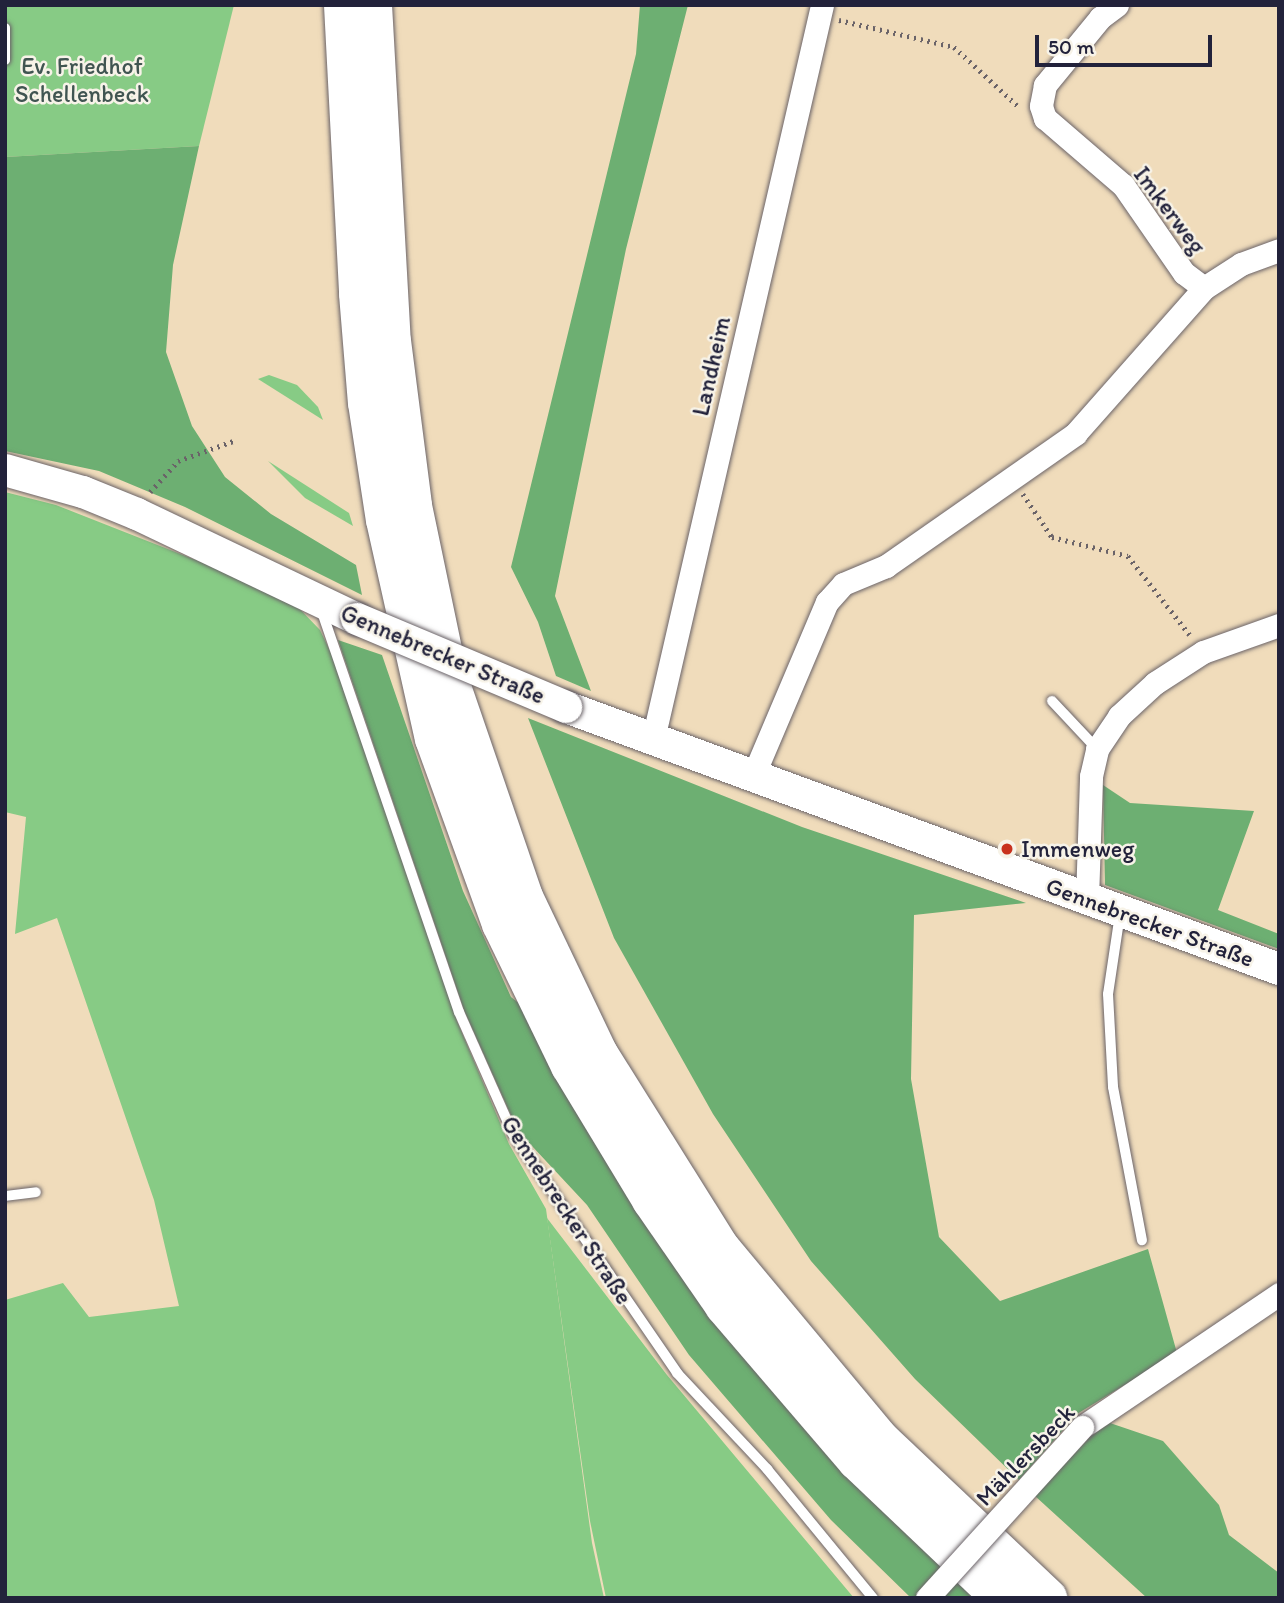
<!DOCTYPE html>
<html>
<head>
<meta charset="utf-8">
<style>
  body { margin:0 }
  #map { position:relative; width:1284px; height:1603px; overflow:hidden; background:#f0dcbb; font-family:Itim,sans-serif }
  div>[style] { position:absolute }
  .green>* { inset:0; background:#87cb85 }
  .forest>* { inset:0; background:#6daf72 }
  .path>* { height:4.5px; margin-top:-2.25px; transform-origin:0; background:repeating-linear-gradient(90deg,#6a6368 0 2px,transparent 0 7px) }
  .roads { filter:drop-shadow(0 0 2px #6a6368) drop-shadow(0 0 2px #6a6368) }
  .lane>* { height:10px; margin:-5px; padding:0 5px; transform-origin:5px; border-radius:5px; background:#fff }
  .street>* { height:23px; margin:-11.5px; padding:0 11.5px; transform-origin:11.5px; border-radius:11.5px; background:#fff }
  .secondary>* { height:32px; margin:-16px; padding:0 16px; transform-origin:16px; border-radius:16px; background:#fff }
  .highway>* { height:38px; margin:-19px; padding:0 19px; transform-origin:19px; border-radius:19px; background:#fff }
  .bridges { filter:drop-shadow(0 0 2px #6a6368) drop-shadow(0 0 2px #6a6368) }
  .street-bridge>* { height:23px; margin:-11.5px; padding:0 11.5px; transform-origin:11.5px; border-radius:11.5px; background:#fff }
  .secondary-bridge>* { height:32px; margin:-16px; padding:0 16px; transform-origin:16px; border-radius:16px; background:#fff }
  .dots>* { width:19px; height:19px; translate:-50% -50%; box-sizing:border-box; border:4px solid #f7f3e8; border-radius:50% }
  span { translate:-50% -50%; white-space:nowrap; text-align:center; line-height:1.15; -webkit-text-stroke:5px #f7f3e8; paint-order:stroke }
  .park-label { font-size:24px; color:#405551 }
  .street-label { font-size:24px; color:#22223b }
  .poi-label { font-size:24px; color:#22223b }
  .left { translate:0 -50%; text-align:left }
  .frame { position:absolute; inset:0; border:7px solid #22223b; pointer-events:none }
  .scale { position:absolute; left:1035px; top:35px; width:177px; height:32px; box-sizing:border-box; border:4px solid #22223b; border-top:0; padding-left:9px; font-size:21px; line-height:24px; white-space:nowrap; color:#22223b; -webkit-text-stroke:5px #f7f3e8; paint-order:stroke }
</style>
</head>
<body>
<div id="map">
  <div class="green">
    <div style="clip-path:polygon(5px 5px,234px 5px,199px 146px,5px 157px)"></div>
    <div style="clip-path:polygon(269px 375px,297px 385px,318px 407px,323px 420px,258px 379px)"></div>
    <div style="clip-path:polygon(268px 461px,349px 513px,353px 526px,305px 498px)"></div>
    <div style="clip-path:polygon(5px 492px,56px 505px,216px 568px,294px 603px,320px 630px,341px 674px,457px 1021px,509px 1144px,546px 1209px,592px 1543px,604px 1598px,5px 1598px,5px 1300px,63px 1283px,89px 1317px,179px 1306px,154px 1200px,57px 918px,15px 934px,26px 817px,5px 812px)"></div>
    <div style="clip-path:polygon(547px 1218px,667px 1375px,854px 1598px,606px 1598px,590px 1521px)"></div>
  </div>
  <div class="forest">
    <div style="clip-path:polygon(640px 5px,688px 5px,626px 249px,555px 596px,591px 691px,556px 676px,538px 622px,511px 567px,636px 54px)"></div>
    <div style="clip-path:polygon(199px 146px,173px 265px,166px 352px,192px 426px,225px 477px,271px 514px,356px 565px,362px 595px,185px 507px,99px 471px,5px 451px,5px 157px)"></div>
    <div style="clip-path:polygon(338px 640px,382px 655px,463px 891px,511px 997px,530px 1012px,991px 1598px,911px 1598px,831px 1520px,689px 1355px,587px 1205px,518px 1131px,464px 1010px)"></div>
    <div style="clip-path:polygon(528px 718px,802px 827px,1026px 903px,914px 915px,911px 1079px,939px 1237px,1000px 1301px,1148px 1249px,1177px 1353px,1077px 1414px,1019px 1480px,915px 1379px,811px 1261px,713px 1114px,614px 938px)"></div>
    <div style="clip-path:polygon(1103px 785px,1130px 803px,1254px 811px,1218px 910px,1279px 934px,1279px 949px,1105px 885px)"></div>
    <div style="clip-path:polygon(1110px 1423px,1163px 1441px,1219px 1505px,1229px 1535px,1279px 1573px,1279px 1598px,1147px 1598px,1035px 1496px,1091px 1436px)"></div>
  </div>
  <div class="path">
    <div style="left:839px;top:20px;width:118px;rotate:13.2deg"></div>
    <div style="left:954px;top:47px;width:90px;rotate:42.7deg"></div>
    <div style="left:150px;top:492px;width:42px;rotate:-47.9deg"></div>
    <div style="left:178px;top:461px;width:62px;rotate:-19.9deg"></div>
    <div style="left:1023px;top:494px;width:52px;rotate:56deg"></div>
    <div style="left:1052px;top:537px;width:78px;rotate:14deg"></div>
    <div style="left:1128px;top:556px;width:100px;rotate:51.9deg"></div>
  </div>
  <div class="roads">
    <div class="lane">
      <div style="left:5px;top:28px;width:32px;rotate:90deg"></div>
      <div style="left:321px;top:609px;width:426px;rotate:71.1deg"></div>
      <div style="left:459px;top:1012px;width:133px;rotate:66.1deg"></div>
      <div style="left:513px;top:1134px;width:290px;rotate:55.5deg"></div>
      <div style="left:677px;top:1373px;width:132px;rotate:46.8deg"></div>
      <div style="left:767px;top:1469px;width:167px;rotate:50.6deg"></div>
      <div style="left:1052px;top:701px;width:66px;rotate:46.8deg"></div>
      <div style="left:1120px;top:914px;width:81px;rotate:98.5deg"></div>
      <div style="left:1108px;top:994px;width:93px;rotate:86.9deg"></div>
      <div style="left:1113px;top:1087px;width:156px;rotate:79.3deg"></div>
      <div style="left:5px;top:1196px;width:31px;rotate:-7deg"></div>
    </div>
    <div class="street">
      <div style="left:1117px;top:5px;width:21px;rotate:143deg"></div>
      <div style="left:1100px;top:18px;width:87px;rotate:129.4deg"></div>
      <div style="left:1045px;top:85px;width:21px;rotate:101deg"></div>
      <div style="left:1041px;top:106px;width:13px;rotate:72deg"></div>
      <div style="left:1045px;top:118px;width:103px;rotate:40.7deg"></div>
      <div style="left:1123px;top:185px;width:107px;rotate:55.3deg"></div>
      <div style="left:1184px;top:273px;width:25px;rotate:37deg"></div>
      <div style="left:653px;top:739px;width:753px;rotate:-77.03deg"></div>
      <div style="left:753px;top:776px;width:189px;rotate:-67deg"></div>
      <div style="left:827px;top:602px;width:24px;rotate:-48deg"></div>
      <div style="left:843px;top:584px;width:47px;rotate:-22.7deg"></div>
      <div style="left:886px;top:566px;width:231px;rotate:-34.9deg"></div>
      <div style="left:1075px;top:434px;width:195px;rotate:-48.5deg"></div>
      <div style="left:1204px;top:288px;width:44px;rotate:-33deg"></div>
      <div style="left:1241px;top:264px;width:40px;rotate:-20.2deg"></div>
      <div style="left:1087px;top:899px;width:123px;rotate:-88.1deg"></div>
      <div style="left:1091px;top:776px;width:28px;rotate:-77deg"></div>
      <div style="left:1097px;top:749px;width:40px;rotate:-56deg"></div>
      <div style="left:1119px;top:716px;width:49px;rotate:-42.5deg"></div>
      <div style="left:1155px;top:683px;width:57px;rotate:-32.9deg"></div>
      <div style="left:1203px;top:652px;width:81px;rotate:-19.6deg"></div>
      <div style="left:1082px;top:1427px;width:238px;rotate:-34deg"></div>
    </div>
    <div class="secondary">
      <div style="left:5px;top:470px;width:81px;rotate:15.8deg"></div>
      <div style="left:83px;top:492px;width:58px;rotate:22.2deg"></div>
      <div style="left:137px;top:514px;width:244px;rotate:25.5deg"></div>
      <div style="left:566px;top:707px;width:760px;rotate:20.18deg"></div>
    </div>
    <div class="highway">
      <div style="left:343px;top:5px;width:289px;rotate:87deg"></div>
      <div style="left:358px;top:294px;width:109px;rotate:85.3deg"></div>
      <div style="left:367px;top:403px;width:118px;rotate:81.3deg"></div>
      <div style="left:385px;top:520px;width:224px;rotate:77.4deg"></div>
      <div style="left:434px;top:739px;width:197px;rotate:70.1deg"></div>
      <div style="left:501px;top:924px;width:158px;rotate:64.1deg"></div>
      <div style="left:570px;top:1066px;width:157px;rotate:58.8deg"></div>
      <div style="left:651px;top:1200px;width:129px;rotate:55.4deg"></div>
      <div style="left:724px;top:1306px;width:204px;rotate:49.4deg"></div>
      <div style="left:857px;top:1461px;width:199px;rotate:43.6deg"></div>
      <div style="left:373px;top:5px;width:337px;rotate:86.8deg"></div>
      <div style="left:392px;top:341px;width:166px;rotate:82.7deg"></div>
      <div style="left:413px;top:506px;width:176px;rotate:78.2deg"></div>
      <div style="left:449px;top:678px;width:231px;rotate:71.1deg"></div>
      <div style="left:524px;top:897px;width:174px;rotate:64.5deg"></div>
      <div style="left:599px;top:1054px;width:228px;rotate:57.9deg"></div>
      <div style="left:720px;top:1247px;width:249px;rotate:50.2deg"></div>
      <div style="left:879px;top:1438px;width:233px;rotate:43.4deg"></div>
    </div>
  </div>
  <div class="bridges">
    <div class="street-bridge">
      <div style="left:927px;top:1598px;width:231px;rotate:-47.8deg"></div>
    </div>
    <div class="secondary-bridge">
      <div style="left:357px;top:619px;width:227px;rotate:22.8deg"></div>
    </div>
  </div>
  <div class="dots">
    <div style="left:1007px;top:849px;background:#c8321e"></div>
  </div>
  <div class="park-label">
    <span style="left:82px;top:80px">Ev. Friedhof<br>Schellenbeck</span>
  </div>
  <div class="street-label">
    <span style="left:1170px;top:210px;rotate:53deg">Imkerweg</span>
    <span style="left:711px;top:366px;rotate:-77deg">Landheim</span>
    <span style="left:443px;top:654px;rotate:23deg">Gennebrecker Straße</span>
    <span style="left:1150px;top:922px;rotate:20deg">Gennebrecker Straße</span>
    <span style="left:567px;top:1210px;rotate:57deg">Gennebrecker Straße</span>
    <span style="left:1025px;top:1455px;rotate:-46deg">Mählersbeck</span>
  </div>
  <div class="poi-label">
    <span class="left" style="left:1021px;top:849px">Immenweg</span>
  </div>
  <div class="frame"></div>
  <div class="scale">50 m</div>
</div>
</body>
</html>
